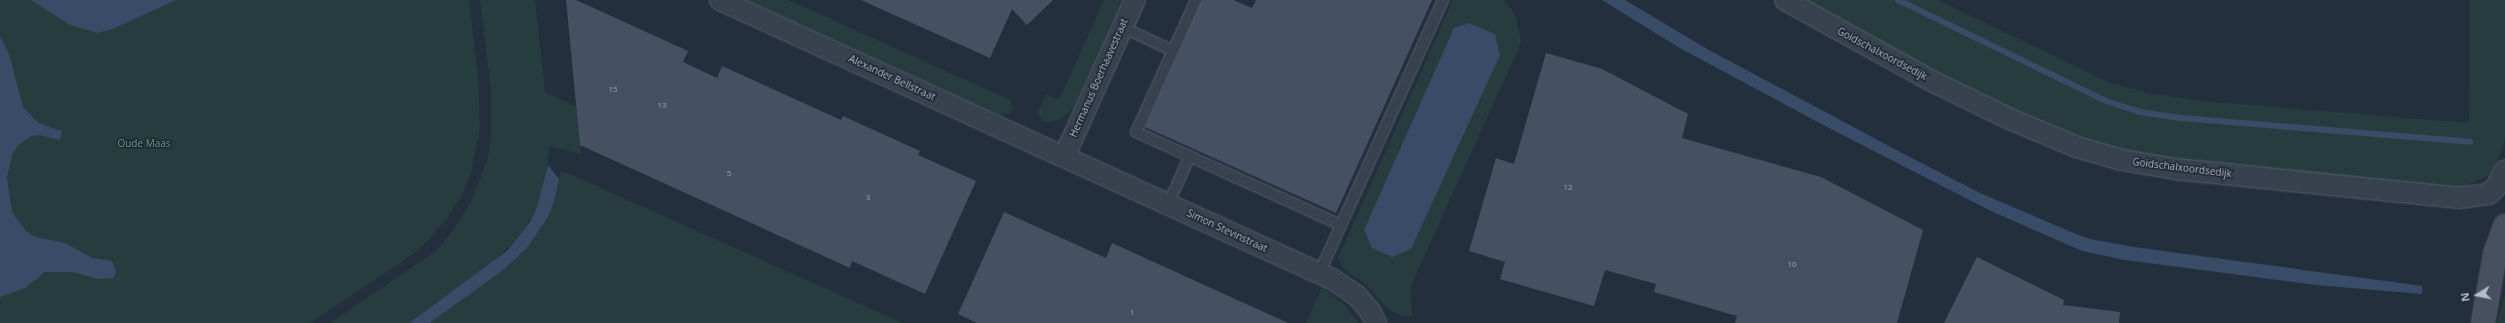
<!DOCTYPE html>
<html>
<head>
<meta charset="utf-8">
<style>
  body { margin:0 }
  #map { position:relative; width:2505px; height:323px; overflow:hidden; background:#242f3e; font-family:"Open Sans",sans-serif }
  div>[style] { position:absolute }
  .green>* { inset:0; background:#263c3f }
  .water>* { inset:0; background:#394c67 }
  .stream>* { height:6px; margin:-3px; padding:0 3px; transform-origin:3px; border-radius:3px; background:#394c67 }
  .building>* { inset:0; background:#455162 }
  .roads { filter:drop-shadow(0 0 1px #565f6c) drop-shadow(0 0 1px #565f6c) }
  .lane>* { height:10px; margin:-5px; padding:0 5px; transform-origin:5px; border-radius:5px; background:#38414e }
  .street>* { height:20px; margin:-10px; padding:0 10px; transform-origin:10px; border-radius:10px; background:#38414e }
  .secondary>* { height:22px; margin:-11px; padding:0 11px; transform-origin:11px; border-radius:11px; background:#465061 }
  span { translate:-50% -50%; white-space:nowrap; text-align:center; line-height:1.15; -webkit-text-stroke:3px #1d2633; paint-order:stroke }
  .number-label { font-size:8px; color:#98a1af }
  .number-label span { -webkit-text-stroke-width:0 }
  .street-label { font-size:10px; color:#b4bcc9 }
  .park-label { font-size:10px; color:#6b9a76 }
  .north { position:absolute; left:2457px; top:275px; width:40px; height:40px; -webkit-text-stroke:3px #1d2633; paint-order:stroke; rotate:260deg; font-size:11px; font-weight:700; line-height:16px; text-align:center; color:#b4bcc9 }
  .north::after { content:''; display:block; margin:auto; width:14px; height:18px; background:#b4bcc9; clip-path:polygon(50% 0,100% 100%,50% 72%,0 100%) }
</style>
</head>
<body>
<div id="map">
  <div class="green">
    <div style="clip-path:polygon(0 0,469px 0,478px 77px,480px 128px,471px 173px,462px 195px,448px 217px,423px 246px,406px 259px,310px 323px,0 323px)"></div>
    <div style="clip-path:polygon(480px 0,535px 0,545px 92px,576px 106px,581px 154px,550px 146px,543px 189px,538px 207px,520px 235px,496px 260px,409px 323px,330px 323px,436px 251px,453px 231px,473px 197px,488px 158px,491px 137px,491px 89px)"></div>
    <div style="clip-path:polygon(747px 0,789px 0,1010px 100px,1014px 108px,1010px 113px,1000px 115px)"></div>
    <div style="clip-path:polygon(1104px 0,1122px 0,1075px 104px,1068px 114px,1058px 120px,1049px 122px,1042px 121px,1037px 113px,1046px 94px,1059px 100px)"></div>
    <div style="clip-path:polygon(evenodd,1453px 0,1504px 0,1516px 16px,1521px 43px,1418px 270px,1411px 287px,1412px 315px,1407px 316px,1395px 313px,1385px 306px,1366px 284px,1343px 269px,1338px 258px,1453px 0,1469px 23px,1495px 34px,1500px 55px,1392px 257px,1372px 248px,1469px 23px)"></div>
    <div style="clip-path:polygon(1801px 0,1938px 0,2110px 83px,2152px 94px,2202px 101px,2469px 123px,2470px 0,2505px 0,2505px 138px,2502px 151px,2489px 175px,2463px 187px,2441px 187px,2180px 161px,2135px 154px,2075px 137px,1990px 100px)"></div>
    <div style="clip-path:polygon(561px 171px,570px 174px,903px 323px,430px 323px,503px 270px,527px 248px,548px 217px)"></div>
    <div style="clip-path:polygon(1322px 287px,1344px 304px,1359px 323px,1306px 323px)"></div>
    <div style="clip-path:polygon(2505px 295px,2505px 323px,2497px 323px,2504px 298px)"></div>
  </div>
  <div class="water">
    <div style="clip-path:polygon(31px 0,176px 0,115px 28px,98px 33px,70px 25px)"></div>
    <div style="clip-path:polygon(1602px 0,1625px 0,1707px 49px,1902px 153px,1980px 193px,2076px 234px,2090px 239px,2134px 247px,2422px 286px,2422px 294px,2316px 285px,2125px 260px,2082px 251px,1991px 211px,1827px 127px,1678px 47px)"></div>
    <div style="clip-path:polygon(1469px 23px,1495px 34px,1500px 55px,1411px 249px,1392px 257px,1372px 248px,1364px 230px,1454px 28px)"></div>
    <div style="clip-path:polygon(0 36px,9px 54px,23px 107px,38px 123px,62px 131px,60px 140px,39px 135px,31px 136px,18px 145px,12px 155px,7px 178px,12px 212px,26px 231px,35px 237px,65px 243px,92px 258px,112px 261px,116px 273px,113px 278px,98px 279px,72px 272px,45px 272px,25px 288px,0 297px)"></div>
    <div style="clip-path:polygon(548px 165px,559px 179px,555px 198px,548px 217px,527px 248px,503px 270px,430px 323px,409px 323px,507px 251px,530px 222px,537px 207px)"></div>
  </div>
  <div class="stream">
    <div style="left:1898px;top:0;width:231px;rotate:25.9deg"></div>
    <div style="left:2106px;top:101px;width:36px;rotate:18deg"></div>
    <div style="left:2140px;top:112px;width:41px;rotate:8.3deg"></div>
    <div style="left:2181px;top:118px;width:290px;rotate:4.7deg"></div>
  </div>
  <div class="building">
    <div style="clip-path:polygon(566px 0,576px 0,688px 51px,683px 62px,717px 78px,722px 66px,841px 120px,843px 116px,920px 151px,918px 155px,976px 181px,925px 294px,852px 261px,850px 268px,580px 145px)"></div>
    <div style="clip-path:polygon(861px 0,1053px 0,1027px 25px,1012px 9px,990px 58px)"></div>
    <div style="clip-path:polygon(1202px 0,1233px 0,1252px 8px,1256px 0,1432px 0,1336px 213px,1145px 127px)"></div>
    <div style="clip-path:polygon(1546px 53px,1602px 69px,1688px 114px,1682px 138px,1821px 177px,1923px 230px,1897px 323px,1735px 323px,1737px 316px,1654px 292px,1656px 284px,1605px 270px,1594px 306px,1500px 279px,1505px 262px,1469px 251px,1496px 158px,1514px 164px)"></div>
    <div style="clip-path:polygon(1004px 212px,1106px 258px,1112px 243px,1288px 323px,977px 323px,958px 314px)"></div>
    <div style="clip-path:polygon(1977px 257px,2064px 300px,2063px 305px,2120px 312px,2119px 323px,1944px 323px)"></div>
  </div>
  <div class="roads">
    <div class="lane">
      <div style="left:1196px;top:0;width:145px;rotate:114.4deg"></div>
      <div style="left:1136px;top:132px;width:225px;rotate:24.4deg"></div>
      <div style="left:1341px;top:225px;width:54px;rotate:114.2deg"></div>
      <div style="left:1122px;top:27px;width:56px;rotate:25.2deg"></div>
      <div style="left:1168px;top:204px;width:53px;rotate:-65.4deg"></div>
      <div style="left:1341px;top:225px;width:247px;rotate:-65.6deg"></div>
    </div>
    <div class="street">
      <div style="left:720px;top:0;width:673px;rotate:24.51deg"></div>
      <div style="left:1332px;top:279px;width:30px;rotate:34deg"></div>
      <div style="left:1357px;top:296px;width:20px;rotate:49deg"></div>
      <div style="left:1370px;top:311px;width:13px;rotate:63deg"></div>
      <div style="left:1785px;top:0;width:168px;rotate:28.9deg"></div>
      <div style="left:1932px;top:81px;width:87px;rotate:26deg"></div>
      <div style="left:2010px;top:119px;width:73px;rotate:22.7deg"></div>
      <div style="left:2077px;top:147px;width:47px;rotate:16.1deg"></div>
      <div style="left:2122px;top:160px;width:54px;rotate:9.6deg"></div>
      <div style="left:2175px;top:169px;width:285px;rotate:5.8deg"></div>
      <div style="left:2459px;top:198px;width:30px;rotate:-8deg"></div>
      <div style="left:2489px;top:194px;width:10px;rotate:-45deg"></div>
      <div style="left:2496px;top:187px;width:19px;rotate:-62deg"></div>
      <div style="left:1064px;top:157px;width:172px;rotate:-65.7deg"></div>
    </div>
    <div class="secondary">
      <div style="left:2483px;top:323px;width:70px;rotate:-80.1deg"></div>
      <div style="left:2495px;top:254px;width:30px;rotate:-70deg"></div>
    </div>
  </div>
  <div class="number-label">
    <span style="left:613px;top:89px">15</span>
    <span style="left:662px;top:105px">13</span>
    <span style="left:729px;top:173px">5</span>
    <span style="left:1568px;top:187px">12</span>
    <span style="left:868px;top:197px">3</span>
    <span style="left:1792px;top:264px">10</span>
    <span style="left:1132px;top:312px">1</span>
  </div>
  <div class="street-label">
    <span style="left:1882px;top:54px;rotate:28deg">Goidschalxoordsedijk</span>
    <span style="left:892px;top:78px;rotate:25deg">Alexander Bellstraat</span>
    <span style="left:1099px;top:78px;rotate:-66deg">Hermanus Boerhaavestraat</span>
    <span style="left:2182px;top:168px;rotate:7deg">Goidschalxoordsedijk</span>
    <span style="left:1227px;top:231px;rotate:25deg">Simon Stevinstraat</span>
  </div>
  <div class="park-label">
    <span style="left:144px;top:144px">Oude Maas</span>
  </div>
  <div class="north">N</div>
</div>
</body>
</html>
